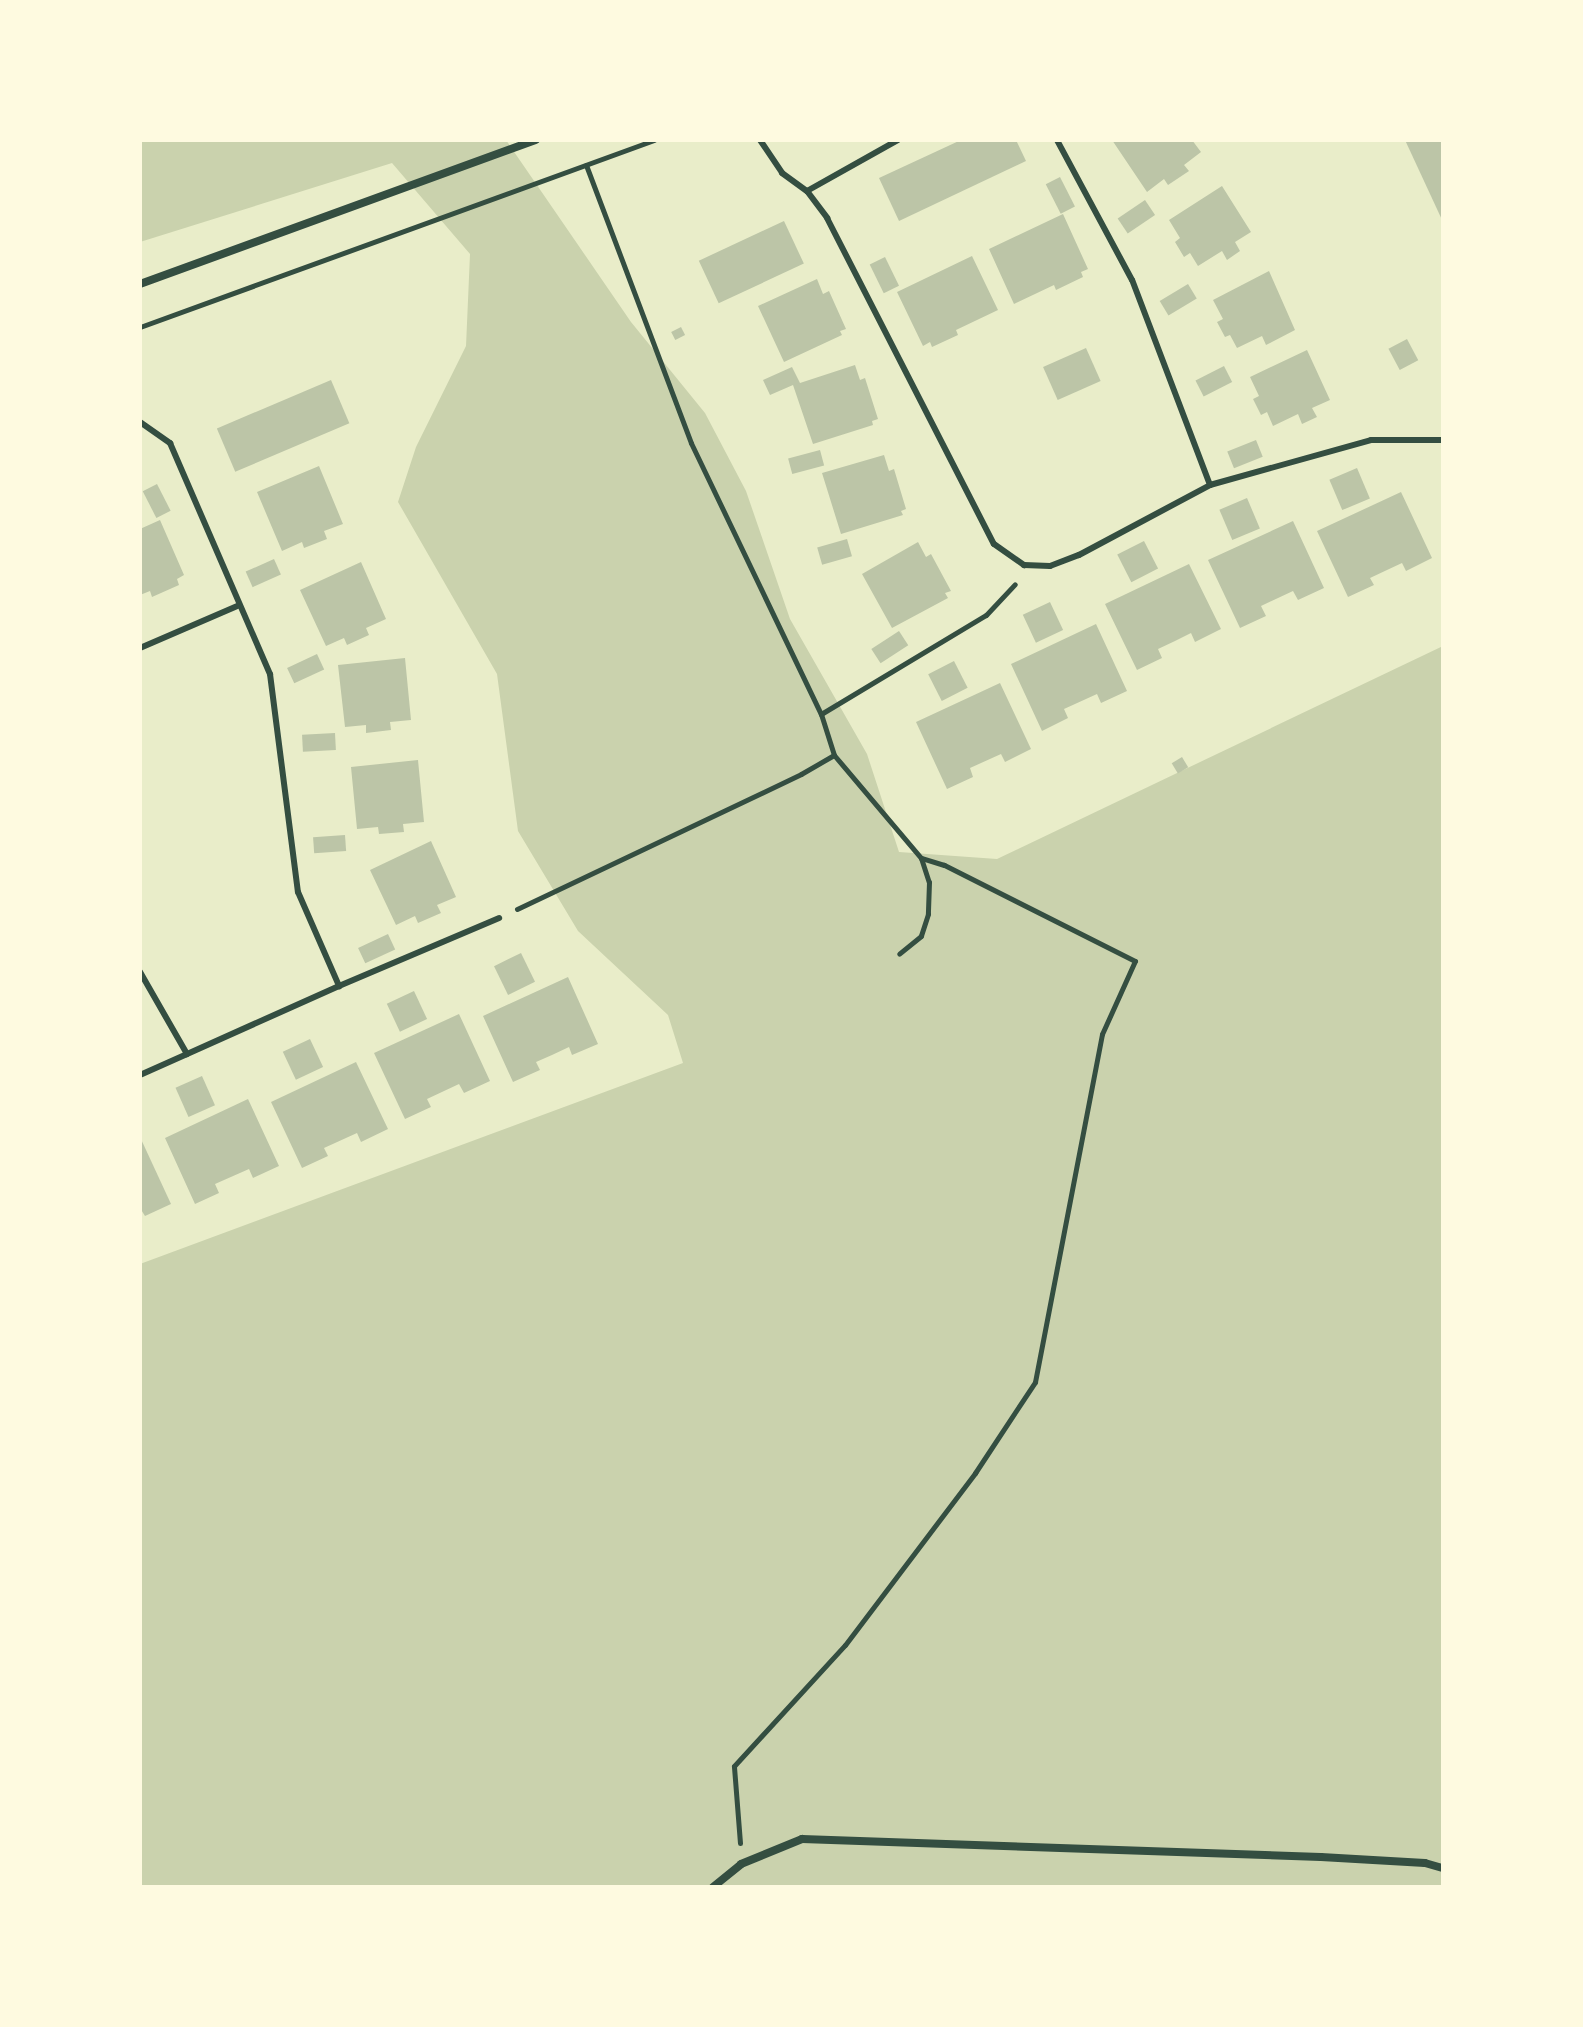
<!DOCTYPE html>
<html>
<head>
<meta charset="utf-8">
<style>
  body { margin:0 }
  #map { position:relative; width:1583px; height:2027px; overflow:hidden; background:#e9edc9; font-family:Spectral,serif }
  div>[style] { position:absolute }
  .green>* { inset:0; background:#cad2ad }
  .building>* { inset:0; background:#bcc5a7; transform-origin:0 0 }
  .path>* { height:5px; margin:-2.5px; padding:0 2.5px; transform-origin:2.5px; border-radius:2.5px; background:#344e41 }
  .service>* { height:6px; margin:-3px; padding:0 3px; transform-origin:3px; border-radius:3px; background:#344e41 }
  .minor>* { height:8px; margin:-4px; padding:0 4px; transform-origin:4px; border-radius:4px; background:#344e41 }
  span { translate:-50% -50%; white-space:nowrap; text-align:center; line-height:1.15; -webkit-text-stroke:8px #fefae0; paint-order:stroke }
  .frame { position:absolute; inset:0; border:142px solid #fefae0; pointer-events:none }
</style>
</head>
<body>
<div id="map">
  <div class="green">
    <div style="clip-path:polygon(140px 140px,506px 140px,631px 322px,705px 413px,746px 491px,790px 619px,867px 754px,899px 852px,997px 859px,1443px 646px,1443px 1887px,140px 1887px,140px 1264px,683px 1063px,668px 1015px,578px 931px,518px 831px,497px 674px,398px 502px,416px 447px,466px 346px,470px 254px,392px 163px,140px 242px)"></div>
  </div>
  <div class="building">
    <div style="clip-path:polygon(961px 140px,1016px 140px,1026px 161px,899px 221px,879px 178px)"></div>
    <div style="clip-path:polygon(1112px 140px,1192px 140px,1201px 152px,1184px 165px,1189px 171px,1168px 185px,1164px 179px,1147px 192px)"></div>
    <div style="clip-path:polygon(1405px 140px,1443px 140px,1443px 222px)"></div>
    <div style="left:1060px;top:177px;width:33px;height:16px;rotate:63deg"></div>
    <div style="clip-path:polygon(1222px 186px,1251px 232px,1235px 242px,1240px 251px,1227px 260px,1222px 251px,1198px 266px,1190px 253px,1184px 257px,1175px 242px,1180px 238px,1169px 220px)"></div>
    <div style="left:1145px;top:200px;width:18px;height:33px;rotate:56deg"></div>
    <div style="clip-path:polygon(1063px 214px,1088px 269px,1081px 272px,1083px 277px,1056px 290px,1054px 285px,1014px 304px,989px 249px)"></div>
    <div style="left:784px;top:221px;width:47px;height:94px;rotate:65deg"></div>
    <div style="clip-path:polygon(972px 256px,998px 310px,956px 330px,958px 335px,932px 347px,930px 342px,923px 346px,897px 292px)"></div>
    <div style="left:885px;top:257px;width:32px;height:17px;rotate:64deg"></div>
    <div style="clip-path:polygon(1269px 271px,1295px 330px,1266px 345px,1262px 336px,1237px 348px,1230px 335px,1225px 337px,1217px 322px,1223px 319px,1213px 300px)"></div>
    <div style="clip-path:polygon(817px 279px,823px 294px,829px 291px,846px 329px,840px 331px,842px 335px,784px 362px,758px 306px)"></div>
    <div style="left:1188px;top:284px;width:17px;height:33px;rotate:59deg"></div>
    <div style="left:681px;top:327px;width:9px;height:11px;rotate:63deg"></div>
    <div style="left:1407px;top:339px;width:24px;height:21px;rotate:62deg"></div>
    <div style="left:1086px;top:348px;width:36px;height:47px;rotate:66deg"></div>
    <div style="clip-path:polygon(1307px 350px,1330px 400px,1312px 408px,1317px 417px,1302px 424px,1298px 414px,1273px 426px,1267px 412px,1261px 415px,1253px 399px,1259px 396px,1250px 377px)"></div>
    <div style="clip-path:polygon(855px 365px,860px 380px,865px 378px,878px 419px,872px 421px,873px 425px,813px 444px,793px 385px,770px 395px,763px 380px,792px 367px,800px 383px)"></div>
    <div style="left:1224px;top:366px;width:18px;height:32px;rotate:63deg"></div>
    <div style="left:331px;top:380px;width:47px;height:124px;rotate:67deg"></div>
    <div style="left:1256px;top:440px;width:18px;height:31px;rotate:68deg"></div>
    <div style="left:820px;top:450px;width:16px;height:33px;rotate:75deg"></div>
    <div style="clip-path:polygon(884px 455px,889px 471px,894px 469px,906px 509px,901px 511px,903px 515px,841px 534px,822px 473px)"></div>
    <div style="clip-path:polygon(319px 466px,343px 524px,324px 531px,327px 539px,304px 548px,302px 542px,282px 551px,257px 492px)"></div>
    <div style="left:1357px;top:468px;width:33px;height:30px;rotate:67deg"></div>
    <div style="left:157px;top:484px;width:30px;height:16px;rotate:63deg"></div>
    <div style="clip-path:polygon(1401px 492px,1432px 558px,1406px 571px,1402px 563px,1387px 570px,1370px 578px,1374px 585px,1348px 597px,1317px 531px)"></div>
    <div style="left:1247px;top:498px;width:33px;height:30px;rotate:67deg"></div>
    <div style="clip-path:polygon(160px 520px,184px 575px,177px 579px,179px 585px,152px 597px,150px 591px,140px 595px,140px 529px)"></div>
    <div style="clip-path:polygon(1293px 521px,1324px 588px,1298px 600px,1293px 591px,1261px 606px,1266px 616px,1240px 628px,1208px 560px)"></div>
    <div style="left:847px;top:539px;width:18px;height:31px;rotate:74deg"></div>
    <div style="left:1144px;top:541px;width:31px;height:30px;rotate:63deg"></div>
    <div style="clip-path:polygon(918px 542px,926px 557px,931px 554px,951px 591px,945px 593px,948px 598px,892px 628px,862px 574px)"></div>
    <div style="left:274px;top:559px;width:17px;height:31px;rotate:66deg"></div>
    <div style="clip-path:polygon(361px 562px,386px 619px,366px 628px,369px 635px,347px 645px,344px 638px,326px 646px,300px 590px)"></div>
    <div style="clip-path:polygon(1189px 564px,1221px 629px,1195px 642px,1191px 633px,1175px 641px,1158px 649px,1162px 658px,1137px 670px,1105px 604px)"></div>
    <div style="left:1050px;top:602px;width:31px;height:30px;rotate:65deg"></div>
    <div style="clip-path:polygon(1096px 624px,1127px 691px,1101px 703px,1097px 694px,1064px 709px,1068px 718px,1042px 731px,1011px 664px)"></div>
    <div style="left:899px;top:631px;width:17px;height:33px;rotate:57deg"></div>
    <div style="left:317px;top:654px;width:17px;height:33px;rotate:65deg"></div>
    <div style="clip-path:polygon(405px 658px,411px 720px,390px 722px,391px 730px,366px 733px,366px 725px,345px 727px,338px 665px)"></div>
    <div style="left:954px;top:661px;width:30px;height:29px;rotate:63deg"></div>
    <div style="clip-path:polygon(1000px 683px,1031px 749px,1005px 762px,1001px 754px,970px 768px,973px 777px,947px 789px,916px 722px)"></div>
    <div style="left:335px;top:733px;width:17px;height:33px;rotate:87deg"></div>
    <div style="left:1182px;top:757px;width:12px;height:12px;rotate:59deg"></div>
    <div style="clip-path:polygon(418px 760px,424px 822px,403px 824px,404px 832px,379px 834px,378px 827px,357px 829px,351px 767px)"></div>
    <div style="left:345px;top:835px;width:16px;height:32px;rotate:86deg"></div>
    <div style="clip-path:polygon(431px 841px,456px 897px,437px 905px,441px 913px,418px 923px,415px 916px,396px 925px,370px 870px)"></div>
    <div style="left:388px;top:934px;width:17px;height:33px;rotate:65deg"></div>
    <div style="left:521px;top:953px;width:32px;height:30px;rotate:64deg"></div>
    <div style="clip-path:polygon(568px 977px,598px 1044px,572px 1055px,569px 1047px,552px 1055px,536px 1062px,540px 1070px,513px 1082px,483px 1016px)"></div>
    <div style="left:414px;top:991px;width:31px;height:30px;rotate:65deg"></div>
    <div style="clip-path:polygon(459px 1014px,490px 1081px,464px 1093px,459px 1084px,427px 1099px,431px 1107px,405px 1119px,374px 1053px)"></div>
    <div style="left:310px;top:1039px;width:31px;height:30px;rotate:65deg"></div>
    <div style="clip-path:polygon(356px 1062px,388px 1129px,361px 1142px,357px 1133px,324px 1148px,328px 1156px,302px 1168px,271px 1102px)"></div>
    <div style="left:202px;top:1076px;width:32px;height:29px;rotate:66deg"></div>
    <div style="clip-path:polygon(248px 1099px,279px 1166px,253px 1178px,249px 1169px,215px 1184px,219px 1193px,195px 1204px,165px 1138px)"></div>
    <div style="clip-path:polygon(140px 1137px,171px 1204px,145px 1216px,140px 1208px)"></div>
  </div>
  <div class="path">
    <div style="left:586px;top:165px;width:297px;rotate:69.3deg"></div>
    <div style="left:691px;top:443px;width:301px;rotate:64.4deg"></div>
    <div style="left:821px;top:714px;width:43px;rotate:72.4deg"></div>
    <div style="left:834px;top:755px;width:135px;rotate:49.8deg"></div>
    <div style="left:921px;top:858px;width:25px;rotate:72deg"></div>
    <div style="left:929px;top:882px;width:32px;rotate:92deg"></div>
    <div style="left:928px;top:914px;width:23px;rotate:108deg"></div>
    <div style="left:921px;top:936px;width:28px;rotate:141deg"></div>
    <div style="left:140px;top:327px;width:547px;rotate:-19.99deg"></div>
    <div style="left:821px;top:714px;width:192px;rotate:-31deg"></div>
    <div style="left:986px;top:615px;width:42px;rotate:-46.9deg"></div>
    <div style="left:517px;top:909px;width:314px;rotate:-25.4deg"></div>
    <div style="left:801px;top:774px;width:38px;rotate:-30deg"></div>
    <div style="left:740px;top:1843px;width:77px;rotate:-94.5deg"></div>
    <div style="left:734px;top:1766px;width:164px;rotate:-47.5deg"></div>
    <div style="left:845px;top:1645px;width:216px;rotate:-52.9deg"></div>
    <div style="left:975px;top:1473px;width:109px;rotate:-56.6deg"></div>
    <div style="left:1035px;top:1382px;width:354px;rotate:-79.1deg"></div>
    <div style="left:1102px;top:1034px;width:80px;rotate:-65.7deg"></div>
    <div style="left:1135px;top:961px;width:214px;rotate:-153.3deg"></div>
    <div style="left:944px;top:865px;width:24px;rotate:-163deg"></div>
  </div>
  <div class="service">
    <div style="left:760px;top:140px;width:40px;rotate:56deg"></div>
    <div style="left:782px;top:173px;width:31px;rotate:36deg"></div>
    <div style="left:807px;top:191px;width:34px;rotate:53deg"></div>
    <div style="left:827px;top:218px;width:366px;rotate:62.9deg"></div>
    <div style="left:994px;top:544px;width:37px;rotate:35deg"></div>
    <div style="left:1024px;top:565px;width:26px;rotate:2deg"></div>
    <div style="left:1050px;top:566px;width:31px;rotate:-21deg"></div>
    <div style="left:1079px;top:555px;width:149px;rotate:-28.1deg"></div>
    <div style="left:1210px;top:485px;width:219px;rotate:-110.8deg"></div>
    <div style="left:1132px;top:280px;width:159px;rotate:-118.2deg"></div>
    <div style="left:807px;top:191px;width:104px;rotate:-29.3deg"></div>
    <div style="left:140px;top:422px;width:37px;rotate:35deg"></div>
    <div style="left:170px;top:443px;width:252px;rotate:66.6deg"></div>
    <div style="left:270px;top:674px;width:220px;rotate:82.7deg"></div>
    <div style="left:298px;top:892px;width:103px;rotate:66.4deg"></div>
    <div style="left:339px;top:986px;width:167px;rotate:155.9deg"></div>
    <div style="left:187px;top:1054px;width:95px;rotate:-119.8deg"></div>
    <div style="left:1210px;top:485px;width:167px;rotate:-15.6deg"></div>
    <div style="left:1371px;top:440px;width:72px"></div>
    <div style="left:140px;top:648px;width:106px;rotate:-23.4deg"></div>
    <div style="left:339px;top:986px;width:174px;rotate:-23deg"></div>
    <div style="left:140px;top:1075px;width:51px;rotate:-24.1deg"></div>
  </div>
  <div class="minor">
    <div style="left:140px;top:284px;width:421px;rotate:-20deg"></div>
    <div style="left:713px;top:1887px;width:36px;rotate:-39deg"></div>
    <div style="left:741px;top:1864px;width:66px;rotate:-22.3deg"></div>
    <div style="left:802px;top:1839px;width:519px;rotate:1.99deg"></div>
    <div style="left:1321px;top:1857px;width:104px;rotate:3.3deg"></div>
    <div style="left:1425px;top:1863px;width:19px;rotate:16deg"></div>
  </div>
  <div class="frame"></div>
</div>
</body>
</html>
